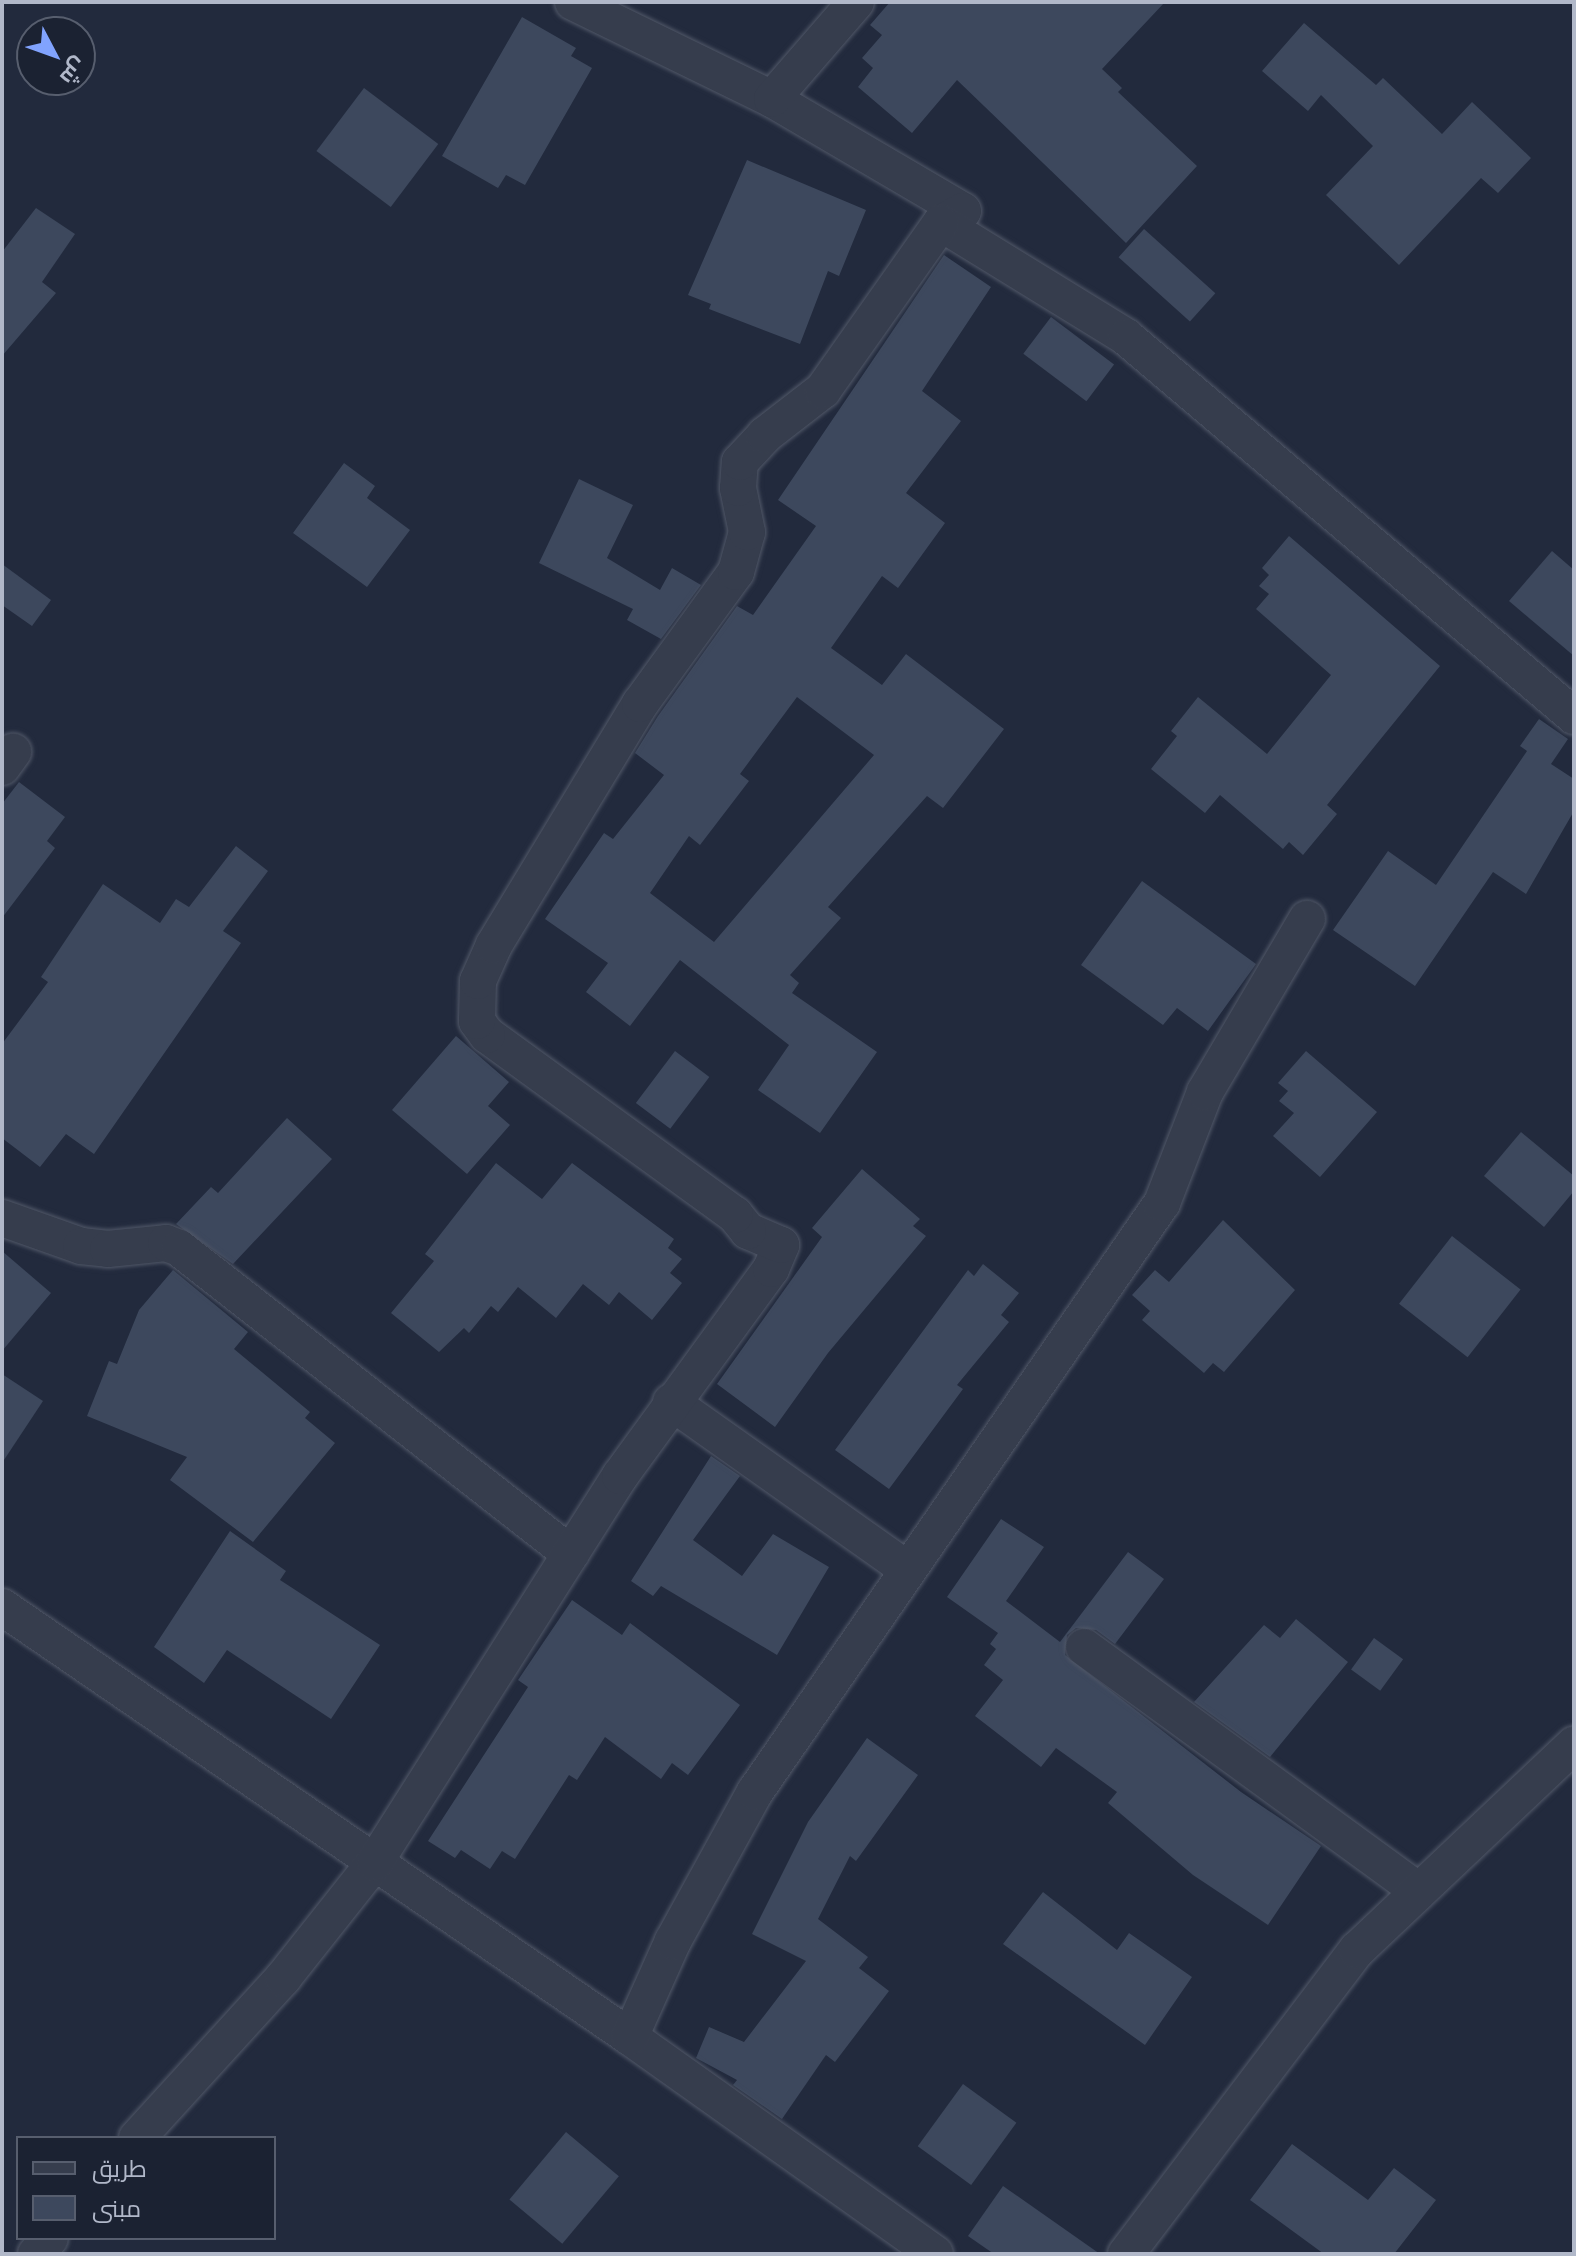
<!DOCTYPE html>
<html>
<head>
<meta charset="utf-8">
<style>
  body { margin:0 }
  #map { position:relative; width:1576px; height:2256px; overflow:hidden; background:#222a3d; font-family:"Sofia Sans Condensed",Cairo,sans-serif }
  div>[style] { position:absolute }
  .building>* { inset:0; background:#3d485d; transform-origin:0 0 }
  .roads { filter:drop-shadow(0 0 2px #515868) drop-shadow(0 0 2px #515868) }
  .street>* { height:36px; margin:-18px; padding:0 18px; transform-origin:18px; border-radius:18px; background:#363d4d }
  span { translate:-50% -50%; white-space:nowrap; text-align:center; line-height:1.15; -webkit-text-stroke:6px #1b2232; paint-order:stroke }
  .frame { position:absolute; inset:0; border:4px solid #b1b8c9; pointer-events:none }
  .legend { position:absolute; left:16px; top:2136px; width:260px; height:104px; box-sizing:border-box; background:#1b2232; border:2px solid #575e6e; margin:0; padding:10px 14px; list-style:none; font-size:24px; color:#b1b8c9 }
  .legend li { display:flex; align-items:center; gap:16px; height:40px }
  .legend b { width:40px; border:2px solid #575e6e }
  .north { position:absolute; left:16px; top:16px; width:80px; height:80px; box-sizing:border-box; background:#1b2232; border:2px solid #575e6e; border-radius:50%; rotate:131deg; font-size:22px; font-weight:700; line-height:32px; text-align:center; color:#b1b8c9 }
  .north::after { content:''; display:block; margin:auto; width:28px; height:36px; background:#81a3fe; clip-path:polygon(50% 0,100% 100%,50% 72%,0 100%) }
</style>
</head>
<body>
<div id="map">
  <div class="building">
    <div style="clip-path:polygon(890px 2px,1165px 2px,1102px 69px,1122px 88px,1118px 92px,1197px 166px,1126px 243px,957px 80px,912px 133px,858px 87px,873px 68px,862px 58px,882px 35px,870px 25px)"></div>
    <div style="clip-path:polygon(522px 17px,576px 48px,571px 56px,592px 68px,525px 185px,506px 175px,498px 188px,442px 156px)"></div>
    <div style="clip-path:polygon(1304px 23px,1376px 85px,1383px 78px,1442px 134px,1472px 102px,1531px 158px,1498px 193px,1481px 178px,1399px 265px,1326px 195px,1373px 146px,1321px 95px,1308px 111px,1262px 71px)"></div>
    <div style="left:364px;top:88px;width:93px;height:79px;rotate:37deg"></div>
    <div style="clip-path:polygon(747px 160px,866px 210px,839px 276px,828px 271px,800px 344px,709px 309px,711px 304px,688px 295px)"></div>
    <div style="clip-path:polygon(36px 208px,75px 234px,42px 282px,56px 293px,2px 356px,2px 252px)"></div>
    <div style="left:1144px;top:229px;width:96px;height:38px;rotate:42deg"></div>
    <div style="clip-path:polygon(evenodd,944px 255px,991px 287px,922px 391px,961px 421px,906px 493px,945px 523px,898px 588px,882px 576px,831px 648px,882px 685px,906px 654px,1004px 729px,943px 808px,927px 796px,828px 907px,841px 918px,790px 975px,799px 983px,792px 993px,877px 1052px,820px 1133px,758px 1090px,789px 1045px,680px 960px,630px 1026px,586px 992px,608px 963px,545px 919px,604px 833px,613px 839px,664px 775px,635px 753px,658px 716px,737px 606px,753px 615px,816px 526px,778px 500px,944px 255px,797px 697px,874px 755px,714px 942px,650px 893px,689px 836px,700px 845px,749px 781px,740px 774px,797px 697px)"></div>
    <div style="left:1051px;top:317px;width:79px;height:46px;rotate:37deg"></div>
    <div style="clip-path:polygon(344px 463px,375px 486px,367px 498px,410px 530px,367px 587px,293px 533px)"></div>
    <div style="clip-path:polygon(579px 479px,633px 505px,607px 558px,660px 590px,672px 568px,701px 585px,661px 639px,627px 620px,633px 609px,539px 563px)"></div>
    <div style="clip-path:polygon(1289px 536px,1440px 666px,1327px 805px,1337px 814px,1303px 855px,1289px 842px,1283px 849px,1220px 795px,1205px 813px,1151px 769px,1177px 736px,1171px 731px,1198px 697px,1267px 754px,1331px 675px,1256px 609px,1269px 594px,1259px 586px,1269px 575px,1262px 568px)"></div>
    <div style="clip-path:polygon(1552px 551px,1574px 570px,1574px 656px,1509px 601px)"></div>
    <div style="clip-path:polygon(2px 564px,51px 600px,32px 626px,2px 605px)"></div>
    <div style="clip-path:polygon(1539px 719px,1568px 739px,1551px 764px,1574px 779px,1574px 811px,1526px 894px,1493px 872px,1415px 986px,1333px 930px,1388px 851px,1436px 885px,1527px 751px,1520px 746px)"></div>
    <div style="clip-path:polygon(19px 782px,65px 817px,47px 841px,55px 848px,2px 918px,2px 804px)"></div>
    <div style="clip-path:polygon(236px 846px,268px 871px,223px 931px,241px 943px,94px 1154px,66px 1134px,40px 1167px,2px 1138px,2px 1044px,48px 982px,41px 977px,103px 884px,160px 923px,176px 899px,189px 907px)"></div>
    <div style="clip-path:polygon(1142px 881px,1256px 964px,1208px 1031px,1177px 1008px,1163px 1025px,1081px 965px)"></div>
    <div style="clip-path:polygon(456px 1036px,509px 1082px,488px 1106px,510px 1125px,467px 1174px,392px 1110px)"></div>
    <div style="left:675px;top:1051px;width:43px;height:65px;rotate:37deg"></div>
    <div style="clip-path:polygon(1306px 1051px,1377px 1112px,1320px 1177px,1273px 1136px,1294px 1113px,1279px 1101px,1288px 1091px,1278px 1083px)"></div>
    <div style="clip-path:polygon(287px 1118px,332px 1159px,233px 1264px,176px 1224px,211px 1187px,218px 1193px)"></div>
    <div style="clip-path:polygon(1521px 1132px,1574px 1176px,1574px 1191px,1544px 1227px,1484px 1176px)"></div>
    <div style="clip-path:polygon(496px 1163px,542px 1199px,572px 1163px,674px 1239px,668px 1248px,682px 1259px,670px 1273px,682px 1283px,652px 1320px,619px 1292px,609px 1305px,583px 1284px,556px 1318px,518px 1287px,498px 1312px,491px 1306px,469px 1333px,464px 1328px,439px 1352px,391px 1313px,434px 1261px,425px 1254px)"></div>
    <div style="clip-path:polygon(862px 1169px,920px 1219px,913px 1226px,926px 1236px,828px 1353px,775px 1427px,717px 1384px,822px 1237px,812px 1228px)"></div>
    <div style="clip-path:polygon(1223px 1220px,1295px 1290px,1224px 1372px,1213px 1363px,1204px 1373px,1142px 1320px,1150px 1311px,1132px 1295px,1155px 1270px,1169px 1282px)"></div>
    <div style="left:1452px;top:1236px;width:87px;height:86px;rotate:38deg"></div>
    <div style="clip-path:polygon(2px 1251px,51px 1293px,2px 1351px)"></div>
    <div style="clip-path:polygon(983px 1264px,1019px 1293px,1001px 1315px,1009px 1322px,957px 1385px,963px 1389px,889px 1489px,835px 1450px,968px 1270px,974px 1276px)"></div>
    <div style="clip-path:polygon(173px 1270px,248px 1332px,234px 1349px,310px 1412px,305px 1418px,335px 1443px,253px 1542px,170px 1480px,187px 1457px,87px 1416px,109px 1361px,117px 1364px,139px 1310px)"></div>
    <div style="clip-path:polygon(2px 1374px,43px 1401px,2px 1463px)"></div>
    <div style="clip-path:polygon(711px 1456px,740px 1476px,693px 1540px,742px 1576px,773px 1534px,829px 1567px,777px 1655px,661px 1586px,653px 1596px,631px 1581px)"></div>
    <div style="clip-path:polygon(1001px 1519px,1044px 1547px,1006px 1601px,1060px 1642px,1128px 1552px,1164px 1579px,1115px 1644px,1096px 1630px,1076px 1628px,1067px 1635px,1065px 1655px,1241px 1792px,1321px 1846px,1268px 1925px,1193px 1875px,1108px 1803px,1117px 1792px,1056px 1748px,1041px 1767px,975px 1716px,1003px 1680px,984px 1665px,996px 1649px,990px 1644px,998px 1633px,947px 1597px)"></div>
    <div style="clip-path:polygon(230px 1531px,286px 1571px,280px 1580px,380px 1645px,331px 1719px,227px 1650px,204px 1683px,154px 1647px)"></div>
    <div style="clip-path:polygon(572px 1600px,622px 1635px,630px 1623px,740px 1705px,688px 1775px,672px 1763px,661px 1779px,605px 1737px,577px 1780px,569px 1775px,515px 1859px,502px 1851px,490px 1869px,461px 1850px,455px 1858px,428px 1841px,528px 1687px,518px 1680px)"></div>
    <div style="clip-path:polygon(1296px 1619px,1348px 1662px,1270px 1757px,1194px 1702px,1264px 1625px,1280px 1638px)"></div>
    <div style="left:1374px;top:1638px;width:36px;height:39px;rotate:36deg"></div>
    <div style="clip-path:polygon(867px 1738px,918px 1775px,856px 1861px,850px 1856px,818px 1919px,868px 1957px,859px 1968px,889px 1991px,835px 2062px,826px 2055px,782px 2119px,733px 2085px,737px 2080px,696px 2058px,709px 2027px,744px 2042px,806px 1961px,752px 1934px,808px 1822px)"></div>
    <div style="clip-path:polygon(1043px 1892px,1117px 1950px,1129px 1933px,1192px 1977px,1145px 2045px,1003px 1944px)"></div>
    <div style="left:963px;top:2084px;width:66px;height:77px;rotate:36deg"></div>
    <div style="left:566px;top:2132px;width:69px;height:88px;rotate:40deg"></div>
    <div style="clip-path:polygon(1292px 2144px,1368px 2200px,1394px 2168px,1436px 2200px,1394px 2254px,1324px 2254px,1250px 2200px)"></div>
    <div style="clip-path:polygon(1003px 2186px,1100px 2254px,994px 2254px,968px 2236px)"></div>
  </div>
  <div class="roads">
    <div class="street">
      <div style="left:573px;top:2px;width:221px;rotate:26deg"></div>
      <div style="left:772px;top:99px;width:221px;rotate:30.4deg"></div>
      <div style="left:963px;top:211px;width:25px;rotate:151deg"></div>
      <div style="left:941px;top:223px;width:217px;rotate:31.6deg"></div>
      <div style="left:1126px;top:337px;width:587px;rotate:40.23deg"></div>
      <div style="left:772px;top:99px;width:128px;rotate:-49.1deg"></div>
      <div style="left:2px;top:767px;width:19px;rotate:-54deg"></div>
      <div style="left:2px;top:1218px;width:84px;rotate:19.5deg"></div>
      <div style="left:81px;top:1246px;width:27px;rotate:6deg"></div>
      <div style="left:108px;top:1249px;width:58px;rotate:-5.9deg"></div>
      <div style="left:166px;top:1243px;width:14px;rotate:21deg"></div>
      <div style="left:179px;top:1248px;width:497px;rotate:38deg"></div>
      <div style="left:671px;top:1402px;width:289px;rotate:35.3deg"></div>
      <div style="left:2px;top:1607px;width:761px;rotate:34.4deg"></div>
      <div style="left:630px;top:2037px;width:374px;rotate:35.4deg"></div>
      <div style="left:1084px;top:1647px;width:414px;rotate:36.1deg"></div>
      <div style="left:630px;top:2037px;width:105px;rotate:-65.9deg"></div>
      <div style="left:673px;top:1941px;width:170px;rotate:-61.2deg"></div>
      <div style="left:755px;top:1792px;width:716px;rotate:-55.36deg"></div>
      <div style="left:1162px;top:1203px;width:119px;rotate:-68.8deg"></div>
      <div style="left:1205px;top:1092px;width:201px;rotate:-59.5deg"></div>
      <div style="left:137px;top:2138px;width:217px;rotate:-47.6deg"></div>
      <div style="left:283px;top:1978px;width:148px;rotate:-51.6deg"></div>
      <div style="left:375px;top:1862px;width:457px;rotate:-57.6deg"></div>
      <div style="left:620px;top:1476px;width:256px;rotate:-53.9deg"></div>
      <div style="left:771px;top:1269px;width:26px;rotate:-67deg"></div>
      <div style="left:781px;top:1245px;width:36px;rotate:-157deg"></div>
      <div style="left:748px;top:1231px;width:21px;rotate:-129deg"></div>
      <div style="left:735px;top:1215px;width:306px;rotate:-144deg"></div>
      <div style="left:487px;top:1035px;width:17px;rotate:-126deg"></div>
      <div style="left:477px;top:1021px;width:40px;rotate:-88.6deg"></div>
      <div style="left:478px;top:981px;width:39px;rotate:-66deg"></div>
      <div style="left:494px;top:945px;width:282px;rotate:-58.8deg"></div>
      <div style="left:640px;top:704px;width:163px;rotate:-54deg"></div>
      <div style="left:736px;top:572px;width:41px;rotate:-74.6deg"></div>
      <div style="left:747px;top:532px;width:45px;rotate:-101.6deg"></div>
      <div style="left:738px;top:488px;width:26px;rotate:-86deg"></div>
      <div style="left:740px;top:462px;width:37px;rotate:-47deg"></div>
      <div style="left:765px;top:435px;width:73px;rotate:-37.8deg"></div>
      <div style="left:823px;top:390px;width:204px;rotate:-54.8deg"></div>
      <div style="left:36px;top:2254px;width:21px;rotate:-49deg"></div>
      <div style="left:1126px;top:2254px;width:382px;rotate:-52.8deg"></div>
      <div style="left:1357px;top:1950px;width:299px;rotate:-43.4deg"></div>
    </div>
  </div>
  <div class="frame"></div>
  <ul class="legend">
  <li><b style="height:10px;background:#363d4d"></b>طريق</li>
  <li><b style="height:22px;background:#3d485d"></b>مبنى</li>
  </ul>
  <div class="north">ش</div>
</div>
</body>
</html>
